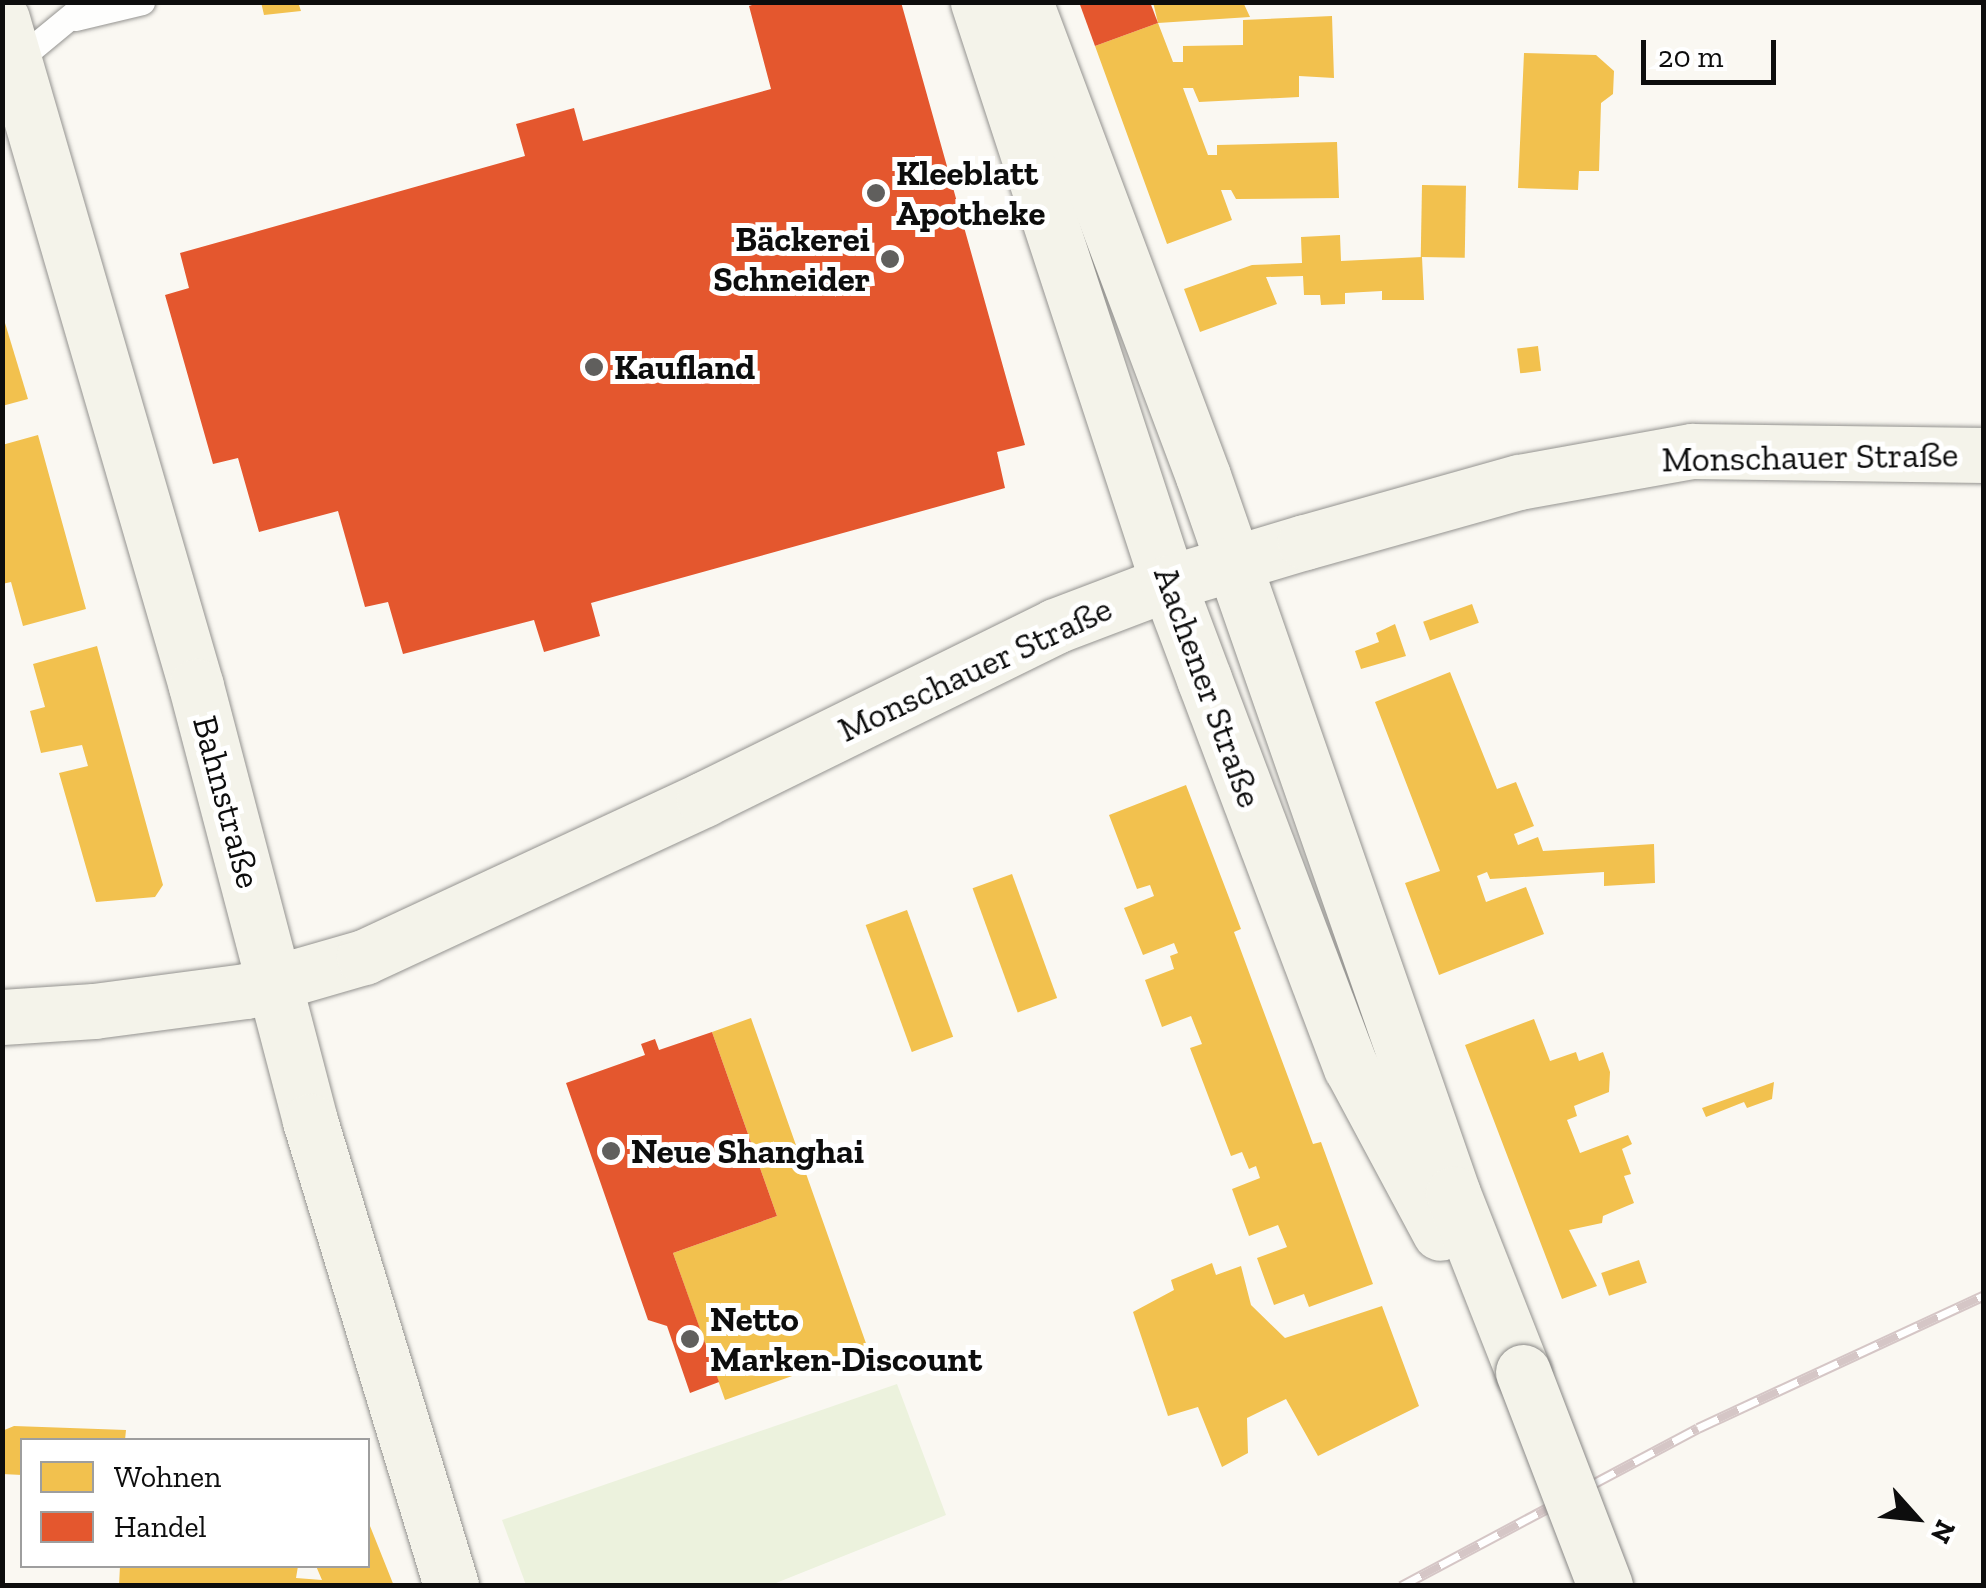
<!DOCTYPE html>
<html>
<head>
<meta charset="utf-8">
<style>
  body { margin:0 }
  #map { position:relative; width:1986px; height:1588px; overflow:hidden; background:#faf8f2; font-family:"Zilla Slab",serif }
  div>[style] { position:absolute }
  .pitch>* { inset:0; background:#ecf2dd }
  .homes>* { inset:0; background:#f2c14e; transform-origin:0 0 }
  .shops>* { inset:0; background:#e4572e }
  .roads { filter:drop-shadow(0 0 2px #949390) drop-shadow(0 0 2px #949390) }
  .lane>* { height:25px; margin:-12.5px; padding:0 12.5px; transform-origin:12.5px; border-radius:12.5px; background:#fefefd }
  .secondary>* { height:55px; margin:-27.5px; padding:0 27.5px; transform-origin:27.5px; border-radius:27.5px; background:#f4f3ea }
  .rail>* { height:11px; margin-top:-5.5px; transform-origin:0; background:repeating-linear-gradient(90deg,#fff 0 22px,#d5c6c6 0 44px); box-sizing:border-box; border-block:2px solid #d5c6c6 }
  .bridges { filter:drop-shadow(0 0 2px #8a8987) drop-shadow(0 0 2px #8a8987) }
  .secondary-bridge>* { height:55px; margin:-27.5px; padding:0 27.5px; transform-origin:27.5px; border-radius:27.5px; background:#f4f3ea }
  .dots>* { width:28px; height:28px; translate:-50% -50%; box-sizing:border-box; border:5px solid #fff; border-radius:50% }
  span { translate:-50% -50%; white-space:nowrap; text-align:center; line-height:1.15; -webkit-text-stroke:10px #fff; paint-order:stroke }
  .poi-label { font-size:35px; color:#0d0d0d; font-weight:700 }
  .left { translate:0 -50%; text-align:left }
  .right { translate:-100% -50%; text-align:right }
  .street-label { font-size:35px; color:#0d0d0d }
  .frame { position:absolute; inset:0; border:5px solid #0d0d0d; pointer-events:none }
  .legend { position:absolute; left:20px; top:1438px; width:350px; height:130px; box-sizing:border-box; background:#fff; border:2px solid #9e9e9e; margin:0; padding:12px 18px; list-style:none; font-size:30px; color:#0d0d0d }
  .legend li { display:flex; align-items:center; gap:20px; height:50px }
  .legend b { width:50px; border:2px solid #9e9e9e }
  .north { position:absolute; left:1866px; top:1468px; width:100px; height:100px; -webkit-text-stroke:8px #fff; paint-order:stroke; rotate:117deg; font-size:28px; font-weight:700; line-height:40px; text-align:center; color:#0d0d0d }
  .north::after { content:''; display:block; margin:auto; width:35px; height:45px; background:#0d0d0d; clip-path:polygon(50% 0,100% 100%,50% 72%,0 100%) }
  .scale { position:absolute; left:1641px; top:40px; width:135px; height:45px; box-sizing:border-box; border:5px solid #0d0d0d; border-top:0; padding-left:12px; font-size:30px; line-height:35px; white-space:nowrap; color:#0d0d0d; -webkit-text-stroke:8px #fff; paint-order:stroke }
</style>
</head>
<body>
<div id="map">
  <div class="pitch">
    <div style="clip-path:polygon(897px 1384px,946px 1515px,771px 1585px,526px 1585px,502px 1520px)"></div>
  </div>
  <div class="homes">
    <div style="clip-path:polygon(261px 2px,298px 2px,301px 11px,264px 15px)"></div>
    <div style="clip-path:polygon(1153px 2px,1243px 2px,1250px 17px,1158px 23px)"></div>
    <div style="clip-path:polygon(1332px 16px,1334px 78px,1299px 76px,1299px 97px,1199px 102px,1193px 88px,1183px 88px,1208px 155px,1217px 155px,1217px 145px,1337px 142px,1339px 198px,1236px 199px,1231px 190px,1221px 190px,1232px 220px,1167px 244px,1095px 46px,1158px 23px,1173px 62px,1183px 62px,1183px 46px,1243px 45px,1243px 20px)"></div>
    <div style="clip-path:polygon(1524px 53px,1596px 55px,1614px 71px,1613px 94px,1601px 103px,1599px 171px,1579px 171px,1578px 190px,1518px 188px)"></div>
    <div style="left:1422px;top:185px;width:44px;height:72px;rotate:1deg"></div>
    <div style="clip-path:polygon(1340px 235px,1341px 261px,1422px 257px,1424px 300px,1382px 300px,1382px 291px,1345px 293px,1345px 304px,1321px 305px,1320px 295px,1304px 295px,1303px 276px,1266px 277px,1277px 304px,1200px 332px,1184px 289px,1252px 265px,1302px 263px,1301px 237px)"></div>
    <div style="clip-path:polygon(2px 313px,28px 399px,2px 406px)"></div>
    <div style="left:1538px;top:346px;width:25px;height:21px;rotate:83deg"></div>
    <div style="clip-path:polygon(38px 435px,86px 609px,23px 626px,11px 582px,2px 584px,2px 445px)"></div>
    <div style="left:1472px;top:604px;width:20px;height:52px;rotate:70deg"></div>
    <div style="clip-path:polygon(1395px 624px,1406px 656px,1361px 669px,1355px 651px,1379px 642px,1376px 633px)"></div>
    <div style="clip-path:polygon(97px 646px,163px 885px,155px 897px,96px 902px,59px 773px,88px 766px,82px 745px,41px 753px,30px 711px,45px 707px,33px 664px)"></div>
    <div style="clip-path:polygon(1450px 672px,1497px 789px,1516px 782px,1534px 826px,1514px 834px,1518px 845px,1538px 837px,1543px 851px,1654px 844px,1655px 883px,1604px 886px,1604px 872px,1490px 879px,1487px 872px,1477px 876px,1486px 902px,1526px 887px,1544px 934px,1439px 975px,1405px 883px,1440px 871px,1375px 702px)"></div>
    <div style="clip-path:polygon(1186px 785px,1241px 929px,1234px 932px,1313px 1144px,1321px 1142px,1373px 1284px,1309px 1307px,1304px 1294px,1274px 1305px,1257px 1258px,1287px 1247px,1278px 1225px,1249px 1236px,1232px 1189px,1260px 1178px,1256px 1166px,1249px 1169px,1242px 1152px,1231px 1156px,1190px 1048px,1202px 1044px,1191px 1016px,1162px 1027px,1145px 980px,1174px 969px,1170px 956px,1178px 953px,1174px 943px,1143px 955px,1124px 908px,1154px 896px,1150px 885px,1137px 889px,1109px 815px)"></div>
    <div style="left:1012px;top:874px;width:132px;height:42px;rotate:70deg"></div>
    <div style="left:907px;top:910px;width:135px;height:44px;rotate:70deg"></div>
    <div style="clip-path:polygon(751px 1018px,868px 1349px,725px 1400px,673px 1253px,777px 1216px,712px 1032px)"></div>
    <div style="clip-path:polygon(1534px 1019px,1550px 1061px,1576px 1052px,1579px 1061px,1603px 1052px,1610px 1072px,1609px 1092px,1574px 1106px,1577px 1116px,1567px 1120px,1580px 1153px,1628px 1135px,1632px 1144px,1622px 1149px,1631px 1174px,1624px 1176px,1634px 1203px,1603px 1216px,1602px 1223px,1569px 1230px,1597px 1286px,1562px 1299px,1465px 1045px)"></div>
    <div style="clip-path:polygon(1774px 1082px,1772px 1099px,1747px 1108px,1744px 1102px,1706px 1117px,1702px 1108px)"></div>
    <div style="left:1639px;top:1260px;width:24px;height:40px;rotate:71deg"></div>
    <div style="clip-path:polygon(1212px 1263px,1216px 1275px,1241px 1266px,1251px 1305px,1285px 1338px,1382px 1306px,1419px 1406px,1318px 1456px,1286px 1399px,1247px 1418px,1248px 1453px,1222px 1467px,1198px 1407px,1168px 1416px,1133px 1312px,1174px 1290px,1171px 1280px)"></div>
    <div style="clip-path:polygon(14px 1426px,126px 1430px,125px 1440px,22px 1440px,22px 1475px,2px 1474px,2px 1431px)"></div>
    <div style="clip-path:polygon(368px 1521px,394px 1586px,119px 1586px,120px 1566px,298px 1566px,296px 1578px,322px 1580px,316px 1566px,368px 1566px)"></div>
  </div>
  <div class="shops">
    <div style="clip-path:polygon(761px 2px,901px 2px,1025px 445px,997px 452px,1005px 488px,591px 603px,600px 636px,544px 652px,534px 620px,403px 654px,388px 602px,365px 607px,338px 511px,259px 532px,238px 458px,213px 464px,165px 295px,189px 288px,180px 253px,525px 156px,516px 124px,574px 108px,583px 141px,771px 89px,749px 6px)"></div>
    <div style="clip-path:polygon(1079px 2px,1150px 2px,1158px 23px,1095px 46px)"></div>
    <div style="clip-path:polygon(712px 1032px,777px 1216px,673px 1253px,719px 1382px,690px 1393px,667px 1326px,648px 1320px,566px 1083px,645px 1055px,641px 1044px,655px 1039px,659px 1050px)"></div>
  </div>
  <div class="roads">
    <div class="lane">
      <div style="left:75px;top:18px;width:69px;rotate:-13.4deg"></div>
      <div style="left:14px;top:63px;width:96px;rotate:-39.5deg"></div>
    </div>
    <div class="secondary">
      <div style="left:978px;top:2px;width:611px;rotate:71.89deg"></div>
      <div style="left:1168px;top:583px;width:103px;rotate:69.4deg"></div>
      <div style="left:1204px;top:679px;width:415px;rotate:69.3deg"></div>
      <div style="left:1351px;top:1067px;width:188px;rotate:61.8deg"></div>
      <div style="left:1025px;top:2px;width:506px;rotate:69.42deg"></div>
      <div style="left:1203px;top:476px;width:760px;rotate:70.8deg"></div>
      <div style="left:1453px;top:1194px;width:191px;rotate:68.5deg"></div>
      <div style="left:2px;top:19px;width:695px;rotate:73.78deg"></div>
      <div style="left:196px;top:686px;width:450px;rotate:75.3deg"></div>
      <div style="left:310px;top:1121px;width:486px;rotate:73.1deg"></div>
      <div style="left:2px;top:1017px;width:92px;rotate:-3.7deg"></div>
      <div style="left:94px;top:1011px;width:153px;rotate:-7.5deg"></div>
      <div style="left:246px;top:991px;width:123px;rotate:-16.1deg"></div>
      <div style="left:364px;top:957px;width:375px;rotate:-24.9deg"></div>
      <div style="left:704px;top:799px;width:391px;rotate:-26.2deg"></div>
      <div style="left:1055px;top:626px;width:121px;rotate:-20.8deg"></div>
      <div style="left:1168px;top:583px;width:143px;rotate:-16.7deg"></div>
      <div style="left:1305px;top:542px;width:222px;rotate:-15.7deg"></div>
      <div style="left:1519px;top:482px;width:176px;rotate:-10.2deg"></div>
      <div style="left:1692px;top:451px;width:292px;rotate:0.8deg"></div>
    </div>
  </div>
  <div class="rail">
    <div style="left:1401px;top:1586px;width:336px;rotate:-28deg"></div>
    <div style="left:1698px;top:1428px;width:315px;rotate:-24.9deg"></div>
  </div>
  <div class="bridges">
    <div class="secondary-bridge">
      <div style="left:1523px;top:1372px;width:229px;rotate:69deg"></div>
    </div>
  </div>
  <div class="dots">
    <div style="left:876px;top:193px;background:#605f5d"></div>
    <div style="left:890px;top:259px;background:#605f5d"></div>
    <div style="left:594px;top:367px;background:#605f5d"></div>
    <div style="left:611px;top:1151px;background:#605f5d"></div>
    <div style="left:690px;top:1339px;background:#605f5d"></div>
  </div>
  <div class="poi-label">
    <span class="left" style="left:896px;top:193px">Kleeblatt<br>Apotheke</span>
    <span class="right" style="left:870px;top:259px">Bäckerei<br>Schneider</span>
    <span class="left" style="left:614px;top:367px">Kaufland</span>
    <span class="left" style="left:631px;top:1151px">Neue Shanghai</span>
    <span class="left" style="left:710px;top:1339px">Netto<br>Marken-Discount</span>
  </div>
  <div class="street-label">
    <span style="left:1810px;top:457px;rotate:-1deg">Monschauer Straße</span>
    <span style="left:975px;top:669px;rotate:-25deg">Monschauer Straße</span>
    <span style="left:1208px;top:687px;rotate:70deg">Aachener Straße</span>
    <span style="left:227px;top:802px;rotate:75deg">Bahnstraße</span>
  </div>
  <div class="frame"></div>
  <ul class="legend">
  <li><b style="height:28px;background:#f2c14e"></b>Wohnen</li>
  <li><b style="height:28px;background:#e4572e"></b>Handel</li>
  </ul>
  <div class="north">N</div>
  <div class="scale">20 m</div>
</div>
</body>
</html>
